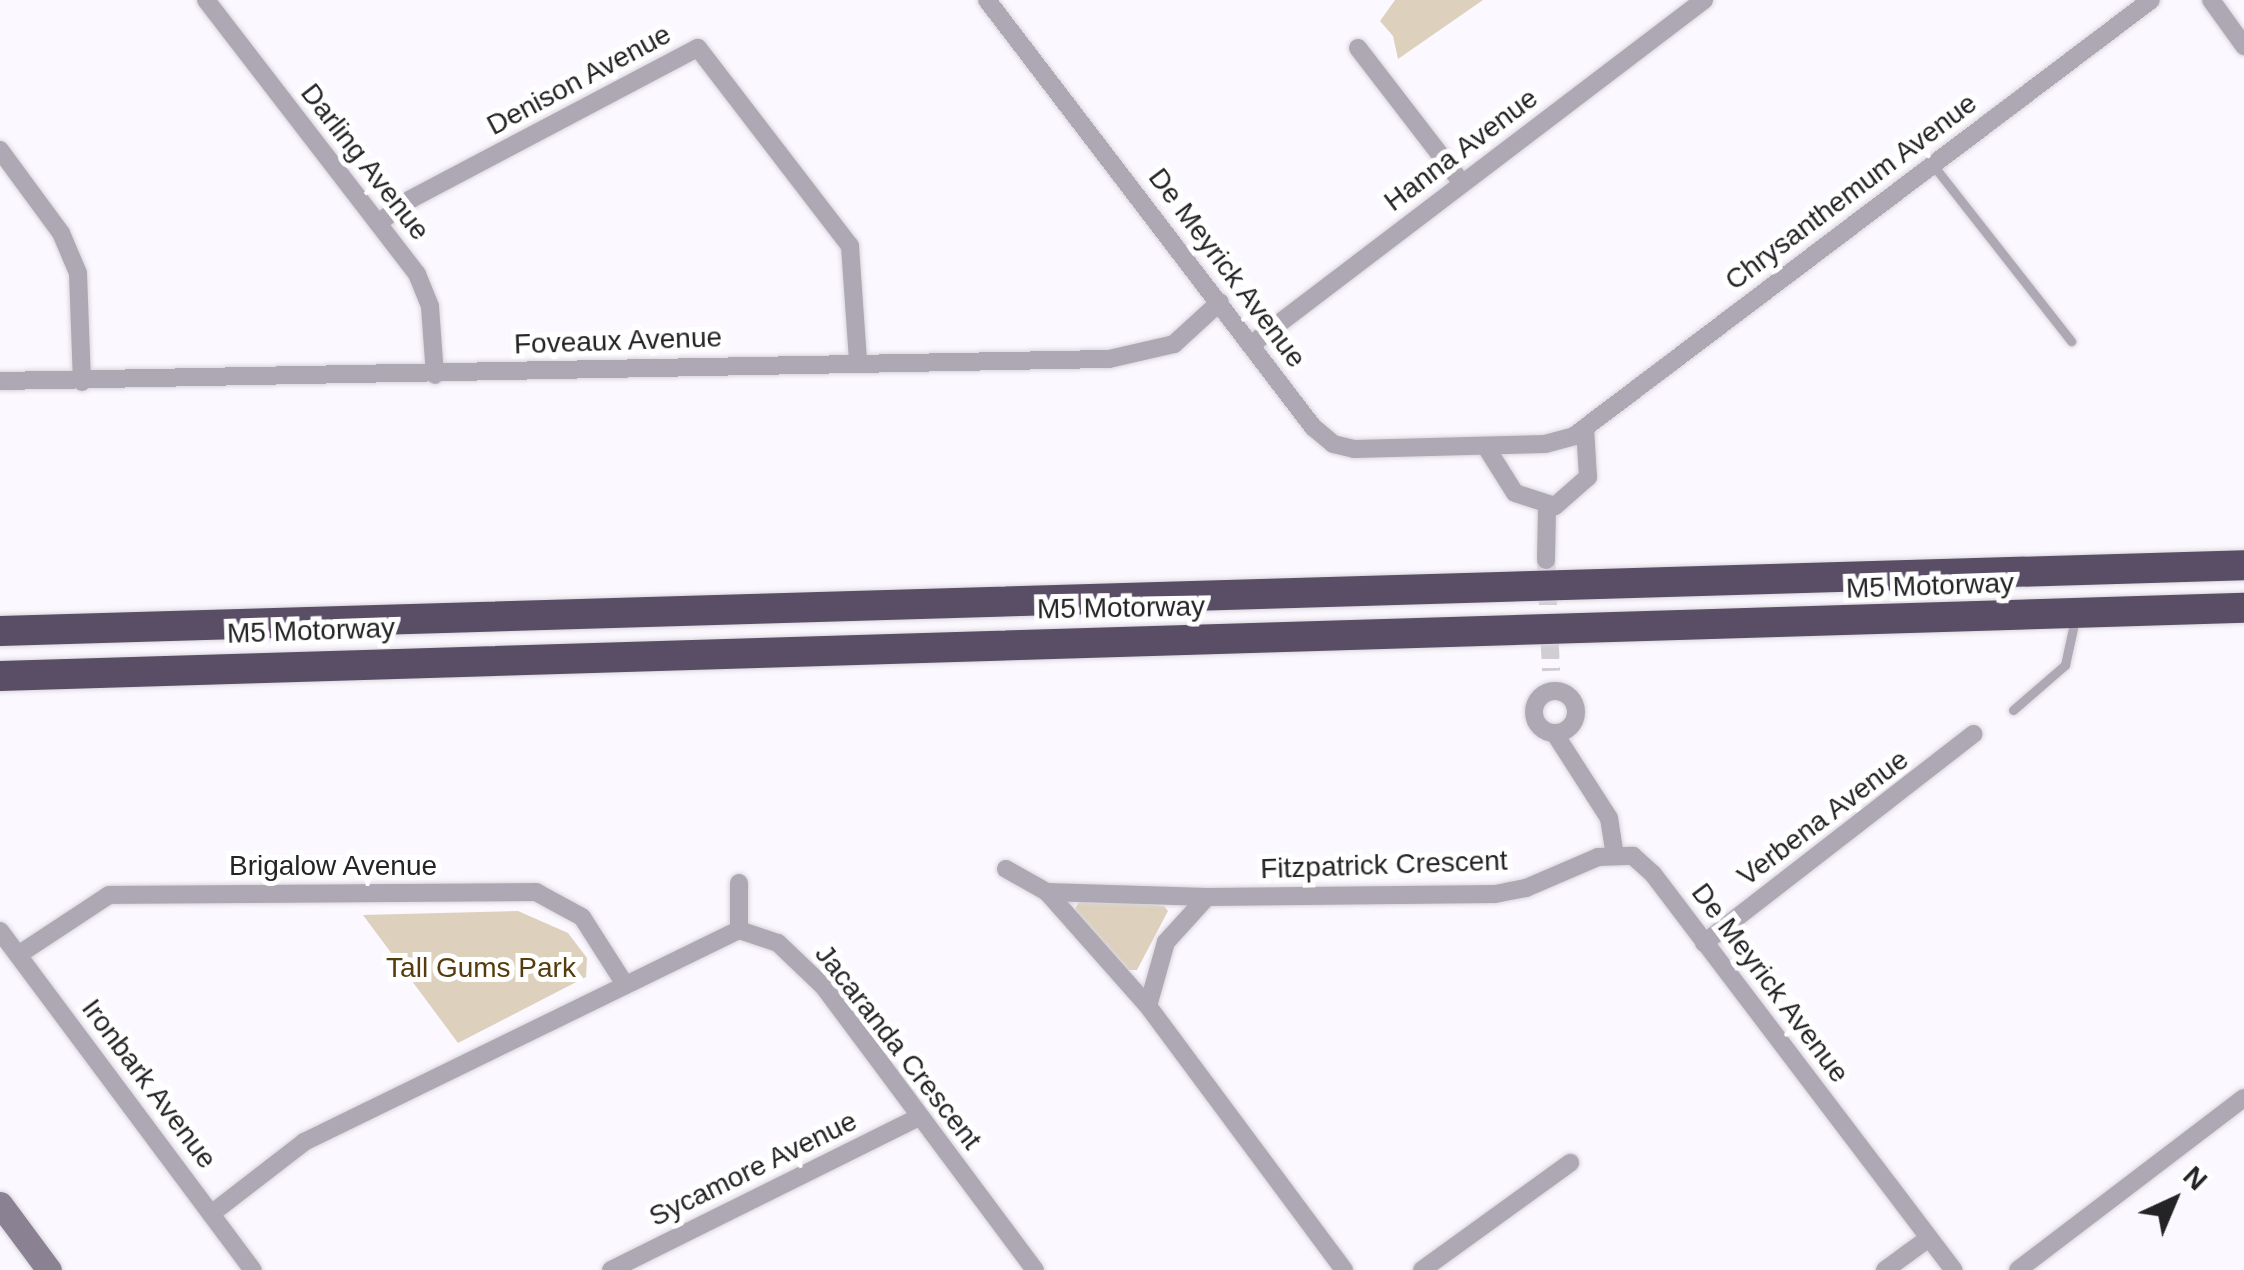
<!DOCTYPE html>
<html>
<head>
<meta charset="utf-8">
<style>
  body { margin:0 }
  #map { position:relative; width:2244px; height:1270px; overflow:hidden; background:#fcf8ff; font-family:Helvetica,sans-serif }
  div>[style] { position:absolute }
  .green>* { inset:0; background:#ddd0bc }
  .minor-tunnel>* { height:18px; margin-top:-9px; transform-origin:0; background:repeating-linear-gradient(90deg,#d1cdd3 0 18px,transparent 0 27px) }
  .roads { filter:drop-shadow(0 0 2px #d9d6dc) drop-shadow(0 0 2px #d9d6dc) }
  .service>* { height:9px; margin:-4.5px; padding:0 4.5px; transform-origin:4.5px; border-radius:4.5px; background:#aea8b5 }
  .minor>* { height:18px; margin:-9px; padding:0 9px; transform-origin:9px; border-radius:9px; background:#aea8b5 }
  .minor>.ring { margin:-9px; padding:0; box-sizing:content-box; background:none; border:18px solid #aea8b5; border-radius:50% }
  .secondary>* { height:25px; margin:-12.5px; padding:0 12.5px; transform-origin:12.5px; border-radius:12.5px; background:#8a8193 }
  .motorway>* { height:30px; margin:-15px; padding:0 15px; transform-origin:15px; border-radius:15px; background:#5a4e66 }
  span { translate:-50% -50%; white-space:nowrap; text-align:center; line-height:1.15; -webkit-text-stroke:10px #fff; paint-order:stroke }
  .street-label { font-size:28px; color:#242325 }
  .park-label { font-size:28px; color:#573d0e }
  .north { position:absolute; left:2124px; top:1150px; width:100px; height:100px; -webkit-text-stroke:8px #fff; paint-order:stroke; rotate:44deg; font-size:28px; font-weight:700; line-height:40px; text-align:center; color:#242325 }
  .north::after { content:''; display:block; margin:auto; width:35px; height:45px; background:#242325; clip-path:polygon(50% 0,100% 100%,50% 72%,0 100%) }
</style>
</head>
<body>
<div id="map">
  <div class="green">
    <div style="clip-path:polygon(1395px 0,1483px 0,1398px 59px,1393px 36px,1380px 21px)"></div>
    <div style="clip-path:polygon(1081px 898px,1164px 906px,1168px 911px,1137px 970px,1126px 970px,1083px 920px,1075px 909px)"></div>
    <div style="clip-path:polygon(518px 911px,568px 933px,587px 958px,586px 977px,458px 1043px,363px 915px)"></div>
  </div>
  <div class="minor-tunnel">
    <div style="left:1546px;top:560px;width:111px;rotate:87.4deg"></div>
  </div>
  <div class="roads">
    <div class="service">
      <div style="left:1933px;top:165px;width:224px;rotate:51.9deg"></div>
      <div style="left:2013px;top:710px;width:69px;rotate:-40.9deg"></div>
      <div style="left:2065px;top:665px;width:47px;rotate:-77.7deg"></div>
    </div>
    <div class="minor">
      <div style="left:206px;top:0;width:346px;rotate:52.4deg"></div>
      <div style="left:417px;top:274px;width:35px;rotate:68deg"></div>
      <div style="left:430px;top:307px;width:68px;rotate:85.8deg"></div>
      <div style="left:987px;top:0;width:537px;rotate:52.64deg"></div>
      <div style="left:1313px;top:427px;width:26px;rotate:40deg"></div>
      <div style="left:1333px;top:444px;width:22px;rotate:13deg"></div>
      <div style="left:1354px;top:449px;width:191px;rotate:-1.5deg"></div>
      <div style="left:1545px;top:444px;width:30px;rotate:-15deg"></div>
      <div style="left:1574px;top:436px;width:723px;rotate:-37.08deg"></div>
      <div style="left:2211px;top:0;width:57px;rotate:54.3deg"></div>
      <div style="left:1358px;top:48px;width:170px;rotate:52.4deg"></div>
      <div style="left:0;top:150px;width:103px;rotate:53.7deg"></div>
      <div style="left:61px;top:233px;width:43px;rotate:67deg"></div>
      <div style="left:78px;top:273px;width:109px;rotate:87.9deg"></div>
      <div style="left:378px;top:223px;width:41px;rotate:-36deg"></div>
      <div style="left:411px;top:199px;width:324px;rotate:-27.8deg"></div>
      <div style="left:698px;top:48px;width:250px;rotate:52.5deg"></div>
      <div style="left:850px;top:246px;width:114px;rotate:86deg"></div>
      <div style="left:1252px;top:344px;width:568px;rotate:-37.27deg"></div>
      <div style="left:0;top:381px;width:1109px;rotate:-1.14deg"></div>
      <div style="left:1109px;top:359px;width:67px;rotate:-13deg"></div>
      <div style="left:1174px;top:344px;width:62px;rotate:-42.4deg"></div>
      <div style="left:1486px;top:447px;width:54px;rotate:57.8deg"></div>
      <div style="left:1515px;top:493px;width:42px;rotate:18deg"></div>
      <div style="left:1555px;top:506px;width:44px;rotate:-41.3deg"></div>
      <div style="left:1588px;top:477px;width:49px;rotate:-93.5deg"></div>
      <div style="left:1546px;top:560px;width:54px;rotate:-88.9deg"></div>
      <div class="ring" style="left:1534px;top:691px;width:24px;height:24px"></div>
      <div style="left:1555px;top:734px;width:100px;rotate:57.3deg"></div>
      <div style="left:1609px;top:818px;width:36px;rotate:81deg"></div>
      <div style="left:1006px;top:869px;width:47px;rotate:29.3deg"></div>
      <div style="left:1047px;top:892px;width:160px;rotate:1.8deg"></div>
      <div style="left:1207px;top:897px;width:288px;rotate:-0.6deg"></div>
      <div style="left:1495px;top:894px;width:32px;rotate:-11deg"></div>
      <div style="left:1526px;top:888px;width:78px;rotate:-23.3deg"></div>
      <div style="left:1598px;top:857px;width:35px;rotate:-2deg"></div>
      <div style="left:1633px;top:856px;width:27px;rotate:42deg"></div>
      <div style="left:1653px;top:874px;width:497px;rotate:52.8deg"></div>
      <div style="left:739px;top:883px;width:47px;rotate:90deg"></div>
      <div style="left:1047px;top:892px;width:152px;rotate:48.5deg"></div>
      <div style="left:1207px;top:897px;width:61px;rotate:132.3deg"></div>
      <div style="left:1166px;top:942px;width:66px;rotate:105.7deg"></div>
      <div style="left:1148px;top:1006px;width:329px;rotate:53.4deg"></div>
      <div style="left:0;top:931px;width:423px;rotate:53.3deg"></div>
      <div style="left:1704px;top:943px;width:341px;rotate:-37.8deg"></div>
      <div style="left:18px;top:955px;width:109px;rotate:-33.4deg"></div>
      <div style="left:109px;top:895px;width:427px;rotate:-0.4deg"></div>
      <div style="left:536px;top:892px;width:52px;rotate:28.5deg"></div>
      <div style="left:582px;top:917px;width:78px;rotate:57.5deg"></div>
      <div style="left:211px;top:1214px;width:118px;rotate:-37.7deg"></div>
      <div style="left:304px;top:1142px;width:484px;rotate:-26deg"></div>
      <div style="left:739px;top:930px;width:41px;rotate:18.4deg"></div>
      <div style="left:778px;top:943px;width:64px;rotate:43.7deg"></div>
      <div style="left:824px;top:987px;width:353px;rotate:53.3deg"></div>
      <div style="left:611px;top:1270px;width:344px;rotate:-26.4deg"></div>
      <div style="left:1422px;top:1270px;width:183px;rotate:-35.9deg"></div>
      <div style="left:1885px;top:1270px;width:54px;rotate:-36deg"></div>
      <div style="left:2018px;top:1270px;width:284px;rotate:-37.3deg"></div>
    </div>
    <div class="secondary">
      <div style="left:0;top:1204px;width:82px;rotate:53.4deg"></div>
    </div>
    <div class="motorway">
      <div style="left:0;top:631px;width:2245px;rotate:-1.68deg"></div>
      <div style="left:0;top:676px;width:2245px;rotate:-1.74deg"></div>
    </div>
  </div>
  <div class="street-label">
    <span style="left:579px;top:80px;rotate:-28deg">Denison Avenue</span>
    <span style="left:1461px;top:150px;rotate:-37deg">Hanna Avenue</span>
    <span style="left:365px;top:162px;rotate:52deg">Darling Avenue</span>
    <span style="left:1851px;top:192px;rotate:-37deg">Chrysanthemum Avenue</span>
    <span style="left:1227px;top:268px;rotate:53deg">De Meyrick Avenue</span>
    <span style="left:618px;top:341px;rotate:-2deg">Foveaux Avenue</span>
    <span style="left:1930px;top:586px;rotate:-2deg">M5 Motorway</span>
    <span style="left:1121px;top:608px;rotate:-1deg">M5 Motorway</span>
    <span style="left:311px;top:631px;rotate:-2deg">M5 Motorway</span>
    <span style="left:1823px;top:818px;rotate:-37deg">Verbena Avenue</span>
    <span style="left:1384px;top:865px;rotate:-2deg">Fitzpatrick Crescent</span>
    <span style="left:333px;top:866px">Brigalow Avenue</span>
    <span style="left:1770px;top:983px;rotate:53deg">De Meyrick Avenue</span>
    <span style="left:898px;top:1047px;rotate:52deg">Jacaranda Crescent</span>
    <span style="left:149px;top:1084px;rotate:53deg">Ironbark Avenue</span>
    <span style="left:753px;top:1169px;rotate:-26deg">Sycamore Avenue</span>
  </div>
  <div class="park-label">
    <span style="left:481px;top:968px">Tall Gums Park</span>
  </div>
  <div class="north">N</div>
</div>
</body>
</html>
